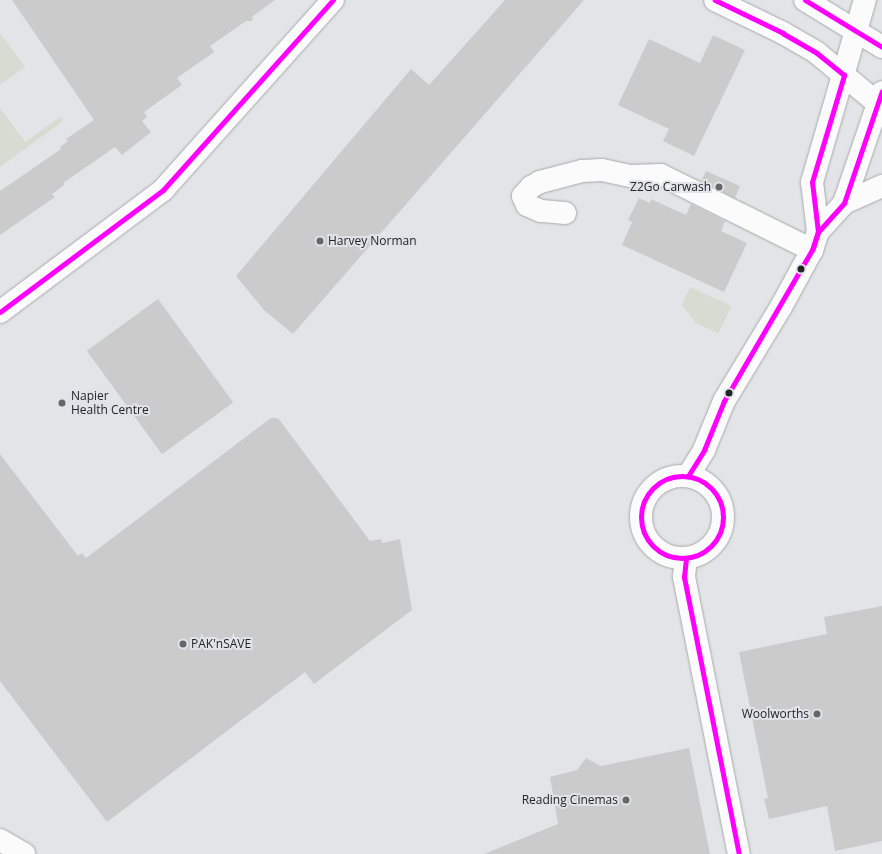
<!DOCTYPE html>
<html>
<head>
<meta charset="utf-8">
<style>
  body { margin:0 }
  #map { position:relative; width:882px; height:854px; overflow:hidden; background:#e2e4e7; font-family:"Open Sans",sans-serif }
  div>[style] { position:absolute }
  .green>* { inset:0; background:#d6dcd1 }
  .building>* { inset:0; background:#cbcbcc; transform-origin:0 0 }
  .roads { filter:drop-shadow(0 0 1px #a7a9aa) drop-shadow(0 0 1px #a7a9aa) }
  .minor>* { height:22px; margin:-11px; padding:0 11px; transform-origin:11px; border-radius:11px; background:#fbfbfb }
  .major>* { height:22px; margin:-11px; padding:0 11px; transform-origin:11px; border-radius:11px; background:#fbfbfb }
  .major>.ring { margin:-11px; padding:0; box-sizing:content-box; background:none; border:22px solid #fbfbfb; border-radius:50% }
  .bus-1>* { height:5px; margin:-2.5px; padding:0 2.5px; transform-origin:2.5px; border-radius:2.5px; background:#f0f }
  .bus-1>.ring { margin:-2.5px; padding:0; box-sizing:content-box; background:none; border:5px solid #f0f; border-radius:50% }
  .dots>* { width:11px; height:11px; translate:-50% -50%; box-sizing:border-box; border:2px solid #e1e3e8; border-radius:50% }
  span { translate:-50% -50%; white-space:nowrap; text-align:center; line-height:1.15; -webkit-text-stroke:4px #e1e3e8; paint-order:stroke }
  .poi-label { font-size:12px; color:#232426 }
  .right { translate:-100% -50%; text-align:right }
  .left { translate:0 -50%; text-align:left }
</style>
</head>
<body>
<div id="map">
  <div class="green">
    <div style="clip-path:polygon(0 33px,25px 67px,0 85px)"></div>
    <div style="clip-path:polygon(0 108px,25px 142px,60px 117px,63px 121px,0 167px)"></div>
    <div style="clip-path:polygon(690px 287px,732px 306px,718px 333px,696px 323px,682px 305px)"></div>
  </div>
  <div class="building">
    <div style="clip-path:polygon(12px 0,275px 0,253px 16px,252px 21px,246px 21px,210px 46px,214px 52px,177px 78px,182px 85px,144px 112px,147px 117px,142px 121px,151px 132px,122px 155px,115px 147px,63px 183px,64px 185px,52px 194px,55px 197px,0 235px,0 191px,61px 149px,60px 147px,68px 141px,66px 139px,94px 120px)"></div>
    <div style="clip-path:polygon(505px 0,584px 0,293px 334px,264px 310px,236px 276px,411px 69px,429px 85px)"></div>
    <div style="clip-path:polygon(713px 35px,745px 50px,694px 156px,663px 141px,669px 129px,618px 105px,649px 39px,700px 63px)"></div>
    <div style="clip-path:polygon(706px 171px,740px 186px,735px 198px,701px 181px)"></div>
    <div style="clip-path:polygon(639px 198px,650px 203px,651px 199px,686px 215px,691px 204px,725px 221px,721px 231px,747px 243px,724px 292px,622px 245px,632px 222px,628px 220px)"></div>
    <div style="left:158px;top:299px;width:128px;height:88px;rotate:54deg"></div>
    <div style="clip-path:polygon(271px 418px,278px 418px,370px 541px,381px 539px,382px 543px,400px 539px,412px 610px,314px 684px,305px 672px,107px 822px,0 681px,0 454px,78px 556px,82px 553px,86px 558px)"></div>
    <div style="clip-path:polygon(882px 606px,882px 841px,835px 851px,827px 806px,769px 819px,764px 799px,768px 798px,739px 652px,827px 634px,824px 617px)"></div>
    <div style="clip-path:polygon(689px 748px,710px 854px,484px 854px,558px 824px,550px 777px,577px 770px,586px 758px,601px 766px)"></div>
  </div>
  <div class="roads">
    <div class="minor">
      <div style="left:565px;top:213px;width:24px;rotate:-175deg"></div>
      <div style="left:541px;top:211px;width:15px;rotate:-157deg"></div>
      <div style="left:527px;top:205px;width:10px;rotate:-114deg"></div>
      <div style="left:523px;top:196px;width:12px;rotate:-48deg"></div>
      <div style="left:531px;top:187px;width:10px;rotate:-29deg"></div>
      <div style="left:540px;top:182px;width:43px;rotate:-14.7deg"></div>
      <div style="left:582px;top:171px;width:20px;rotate:-3deg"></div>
      <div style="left:602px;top:170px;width:30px;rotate:12deg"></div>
      <div style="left:631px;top:176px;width:30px;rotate:-2deg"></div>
      <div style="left:661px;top:175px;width:169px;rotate:26.4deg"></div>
    </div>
    <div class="major">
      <div style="left:715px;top:0;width:76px;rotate:25.9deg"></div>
      <div style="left:783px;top:33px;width:39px;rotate:30deg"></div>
      <div style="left:817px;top:53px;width:85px;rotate:39.7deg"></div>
      <div style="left:805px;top:0;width:90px;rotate:31.4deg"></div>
      <div style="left:844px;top:203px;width:42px;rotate:-24.1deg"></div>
      <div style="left:818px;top:232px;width:39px;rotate:-48deg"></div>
      <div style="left:844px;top:203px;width:117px;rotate:-71.1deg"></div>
      <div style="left:0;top:312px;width:204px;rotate:-36.8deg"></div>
      <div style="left:163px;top:190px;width:255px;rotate:-48.2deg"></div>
      <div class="ring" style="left:641px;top:476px;width:60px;height:60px"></div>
      <div style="left:688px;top:476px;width:31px;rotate:-58deg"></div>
      <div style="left:704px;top:450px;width:53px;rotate:-67.8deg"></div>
      <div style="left:724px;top:401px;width:110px;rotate:-58.8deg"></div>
      <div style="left:781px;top:307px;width:65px;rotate:-61.5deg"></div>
      <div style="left:812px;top:250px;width:19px;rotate:-72deg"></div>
      <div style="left:818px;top:232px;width:50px;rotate:-96.8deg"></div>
      <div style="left:812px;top:182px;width:190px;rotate:-73.8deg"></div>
      <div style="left:686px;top:558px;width:19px;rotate:96deg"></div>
      <div style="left:684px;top:577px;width:282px;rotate:78.8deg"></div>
      <div style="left:0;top:840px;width:28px;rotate:30deg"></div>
    </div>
  </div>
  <div class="bus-1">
    <div style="left:805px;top:0;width:90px;rotate:31.4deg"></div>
    <div style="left:813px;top:248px;width:17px;rotate:-73deg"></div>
    <div style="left:818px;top:232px;width:39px;rotate:-48deg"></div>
    <div style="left:844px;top:203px;width:118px;rotate:-71.3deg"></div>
    <div style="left:0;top:312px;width:204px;rotate:-36.8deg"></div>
    <div style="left:163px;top:190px;width:255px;rotate:-48.2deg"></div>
    <div style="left:688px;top:476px;width:31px;rotate:-58deg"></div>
    <div style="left:704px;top:450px;width:53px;rotate:-67.8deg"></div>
    <div style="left:724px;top:401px;width:175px;rotate:-59.8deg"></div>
    <div style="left:812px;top:250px;width:19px;rotate:-72deg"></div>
    <div style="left:818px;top:232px;width:50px;rotate:-96.8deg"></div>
    <div style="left:812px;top:182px;width:112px;rotate:-73.3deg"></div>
    <div style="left:844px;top:75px;width:35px;rotate:-141deg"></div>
    <div style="left:817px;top:53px;width:39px;rotate:-150deg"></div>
    <div style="left:783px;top:33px;width:76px;rotate:-154.1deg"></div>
    <div class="ring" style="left:641px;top:476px;width:77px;height:77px"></div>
    <div style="left:686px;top:558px;width:19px;rotate:96deg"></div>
    <div style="left:684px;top:577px;width:282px;rotate:78.8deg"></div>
  </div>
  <div class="dots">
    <div style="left:719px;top:187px;background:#66676a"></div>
    <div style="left:320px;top:241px;background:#66676a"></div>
    <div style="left:801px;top:269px;background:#232426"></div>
    <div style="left:729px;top:393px;background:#232426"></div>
    <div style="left:62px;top:403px;background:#66676a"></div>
    <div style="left:183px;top:644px;background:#66676a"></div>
    <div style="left:817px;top:714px;background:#66676a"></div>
    <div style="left:626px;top:800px;background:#66676a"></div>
  </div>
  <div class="poi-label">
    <span class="right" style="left:711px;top:187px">Z2Go Carwash</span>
    <span class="left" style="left:328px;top:241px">Harvey Norman</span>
    <span class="left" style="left:71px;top:403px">Napier<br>Health Centre</span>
    <span class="left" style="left:191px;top:644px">PAK'nSAVE</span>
    <span class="right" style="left:809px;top:714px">Woolworths</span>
    <span class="right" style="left:618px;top:800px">Reading Cinemas</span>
  </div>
</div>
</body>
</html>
